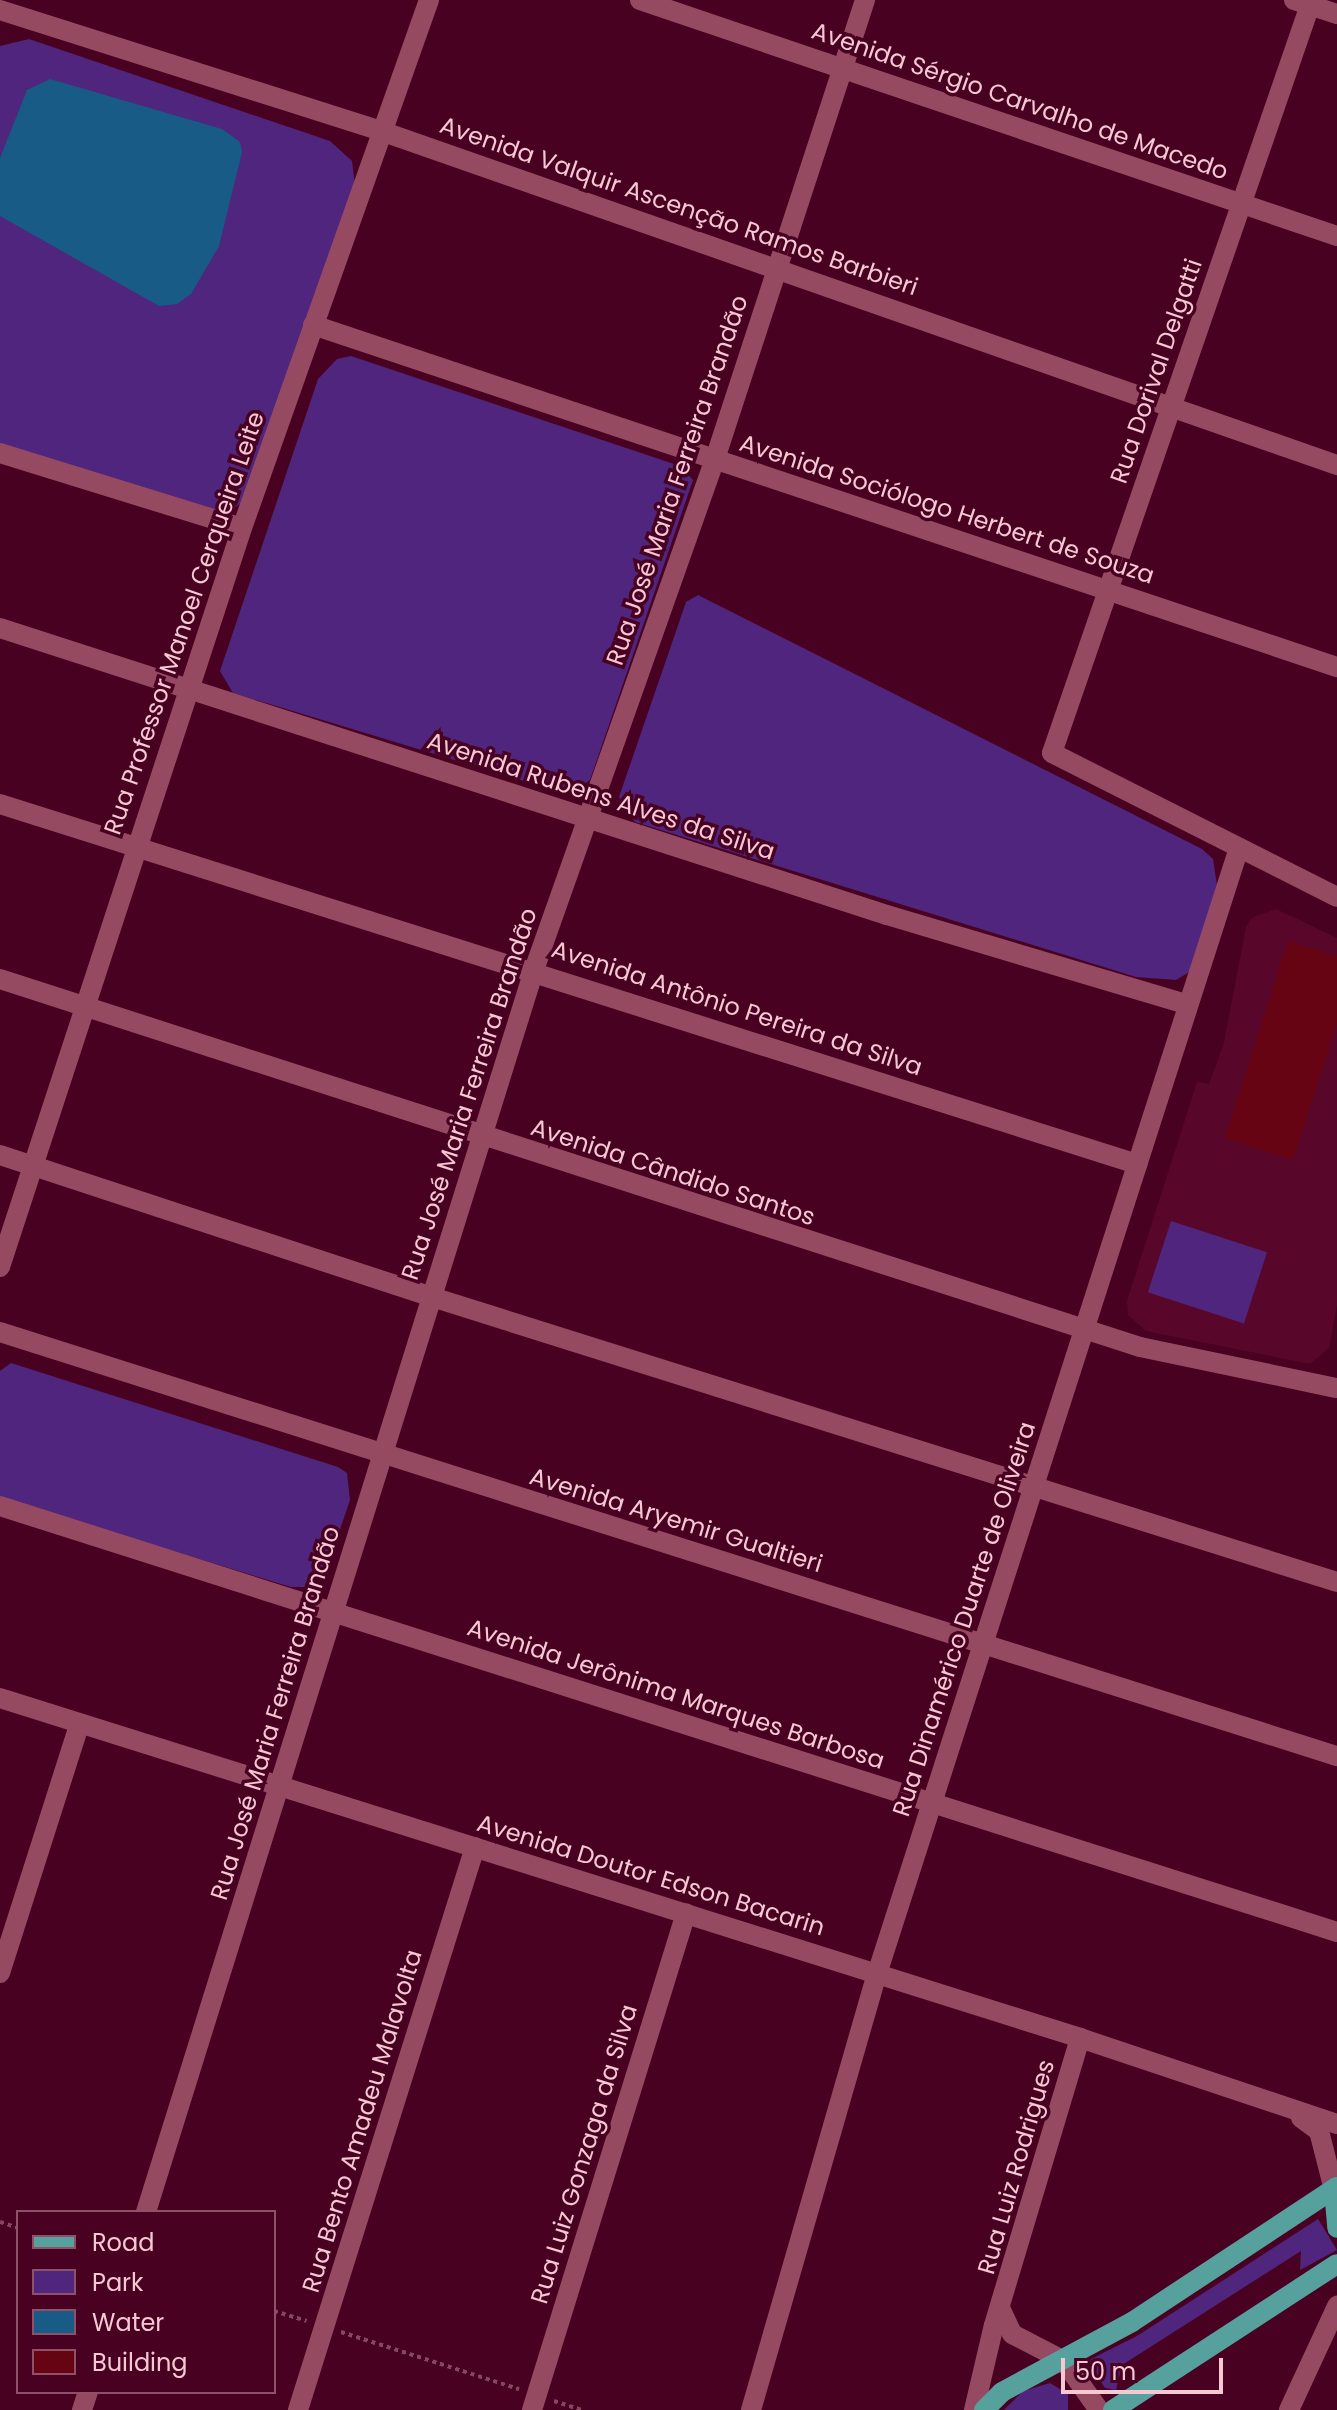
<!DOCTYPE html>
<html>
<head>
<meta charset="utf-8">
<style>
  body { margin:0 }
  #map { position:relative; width:1337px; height:2410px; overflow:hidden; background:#490121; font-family:Poppins,sans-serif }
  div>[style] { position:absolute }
  .built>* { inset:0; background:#58072b }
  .green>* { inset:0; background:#50257e; transform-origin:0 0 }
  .water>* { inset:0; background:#175b86 }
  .building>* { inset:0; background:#660413 }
  .path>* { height:4px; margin-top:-2px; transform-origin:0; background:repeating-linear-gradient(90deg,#864860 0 4px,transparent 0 8px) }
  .minor>* { height:20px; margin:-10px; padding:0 10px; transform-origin:10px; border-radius:10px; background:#964a62 }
  .major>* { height:20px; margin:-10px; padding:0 10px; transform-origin:10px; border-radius:10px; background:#56a09d }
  span { translate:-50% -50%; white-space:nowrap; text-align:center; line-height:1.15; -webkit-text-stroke:7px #490121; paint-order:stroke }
  .street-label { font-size:24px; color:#f5c8d3 }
  .legend { position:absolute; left:16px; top:2210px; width:260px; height:184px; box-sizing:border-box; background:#490121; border:2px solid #8e5168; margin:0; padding:10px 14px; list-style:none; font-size:24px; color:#f5c8d3 }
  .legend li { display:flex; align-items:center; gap:16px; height:40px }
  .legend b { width:40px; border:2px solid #8e5168 }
  .scale { position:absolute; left:1061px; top:2358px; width:162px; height:36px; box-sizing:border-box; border:4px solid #f5c8d3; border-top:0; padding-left:10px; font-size:24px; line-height:28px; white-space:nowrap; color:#f5c8d3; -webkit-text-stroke:6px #490121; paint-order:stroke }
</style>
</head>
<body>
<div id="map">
  <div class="built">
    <div style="clip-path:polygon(1276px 909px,1337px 938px,1337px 1305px,1329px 1348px,1310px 1364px,1146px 1331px,1128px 1315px,1127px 1301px,1197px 1082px,1209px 1084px,1224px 1043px,1246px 927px,1253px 917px)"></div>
  </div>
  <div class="green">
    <div style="clip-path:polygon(29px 39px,330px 141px,352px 161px,355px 186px,243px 502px,234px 508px,219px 511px,0 447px,0 46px)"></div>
    <div style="clip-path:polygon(351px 356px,680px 466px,693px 480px,590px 780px,570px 795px,233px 693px,220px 671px,318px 379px,337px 359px)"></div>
    <div style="clip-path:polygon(698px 595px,1202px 849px,1213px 859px,1217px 885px,1191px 971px,1176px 980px,1136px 977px,635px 822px,619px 797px,686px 602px)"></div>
    <div style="left:1171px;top:1221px;width:101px;height:75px;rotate:18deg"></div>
    <div style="clip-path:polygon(11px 1363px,338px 1467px,347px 1473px,350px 1500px,326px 1571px,306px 1587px,291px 1587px,0 1498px,0 1371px)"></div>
    <div style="clip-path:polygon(1318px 2219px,1337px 2250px,1300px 2270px,1301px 2251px,1122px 2365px,1116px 2390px,1105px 2388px,1087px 2361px,1137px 2336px)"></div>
    <div style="clip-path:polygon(1050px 2383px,1068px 2394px,1068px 2410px,1004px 2410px,1023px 2391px)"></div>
  </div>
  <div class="water">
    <div style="clip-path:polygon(50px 79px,222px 129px,240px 142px,242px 152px,219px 246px,191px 294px,177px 304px,159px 306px,0 216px,0 158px,27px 90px)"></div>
  </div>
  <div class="building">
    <div style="clip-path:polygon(1288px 941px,1337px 956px,1337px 1024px,1293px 1160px,1225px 1138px)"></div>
  </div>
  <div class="path">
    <div style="left:0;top:2222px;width:19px;rotate:18deg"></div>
    <div style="left:274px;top:2311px;width:34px;rotate:17deg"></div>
    <div style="left:341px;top:2332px;width:187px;rotate:17.8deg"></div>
    <div style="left:554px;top:2401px;width:29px;rotate:18deg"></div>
  </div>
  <div class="minor">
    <div style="left:640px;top:0;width:736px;rotate:18.71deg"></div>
    <div style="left:1294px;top:0;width:45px;rotate:18deg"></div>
    <div style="left:1310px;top:5px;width:791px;rotate:109.03deg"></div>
    <div style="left:1052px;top:753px;width:319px;rotate:26.8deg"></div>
    <div style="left:0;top:10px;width:400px;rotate:17.6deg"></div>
    <div style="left:381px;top:131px;width:1013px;rotate:19.26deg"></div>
    <div style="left:313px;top:325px;width:1080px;rotate:18.47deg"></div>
    <div style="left:0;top:453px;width:253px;rotate:17.2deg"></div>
    <div style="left:0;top:628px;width:932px;rotate:17.93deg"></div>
    <div style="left:887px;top:915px;width:314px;rotate:16.6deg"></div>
    <div style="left:0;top:804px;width:1193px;rotate:17.57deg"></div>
    <div style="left:0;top:979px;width:1198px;rotate:17.89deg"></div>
    <div style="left:1140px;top:1347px;width:201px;rotate:11.8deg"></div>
    <div style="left:0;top:1155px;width:455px;rotate:18.2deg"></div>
    <div style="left:432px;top:1297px;width:949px;rotate:17.48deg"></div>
    <div style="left:0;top:1267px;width:778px;rotate:-71.87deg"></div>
    <div style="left:242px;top:528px;width:560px;rotate:-70.5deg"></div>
    <div style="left:0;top:1332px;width:1403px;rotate:17.6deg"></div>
    <div style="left:0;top:1506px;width:1403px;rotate:17.67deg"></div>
    <div style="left:0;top:1698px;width:1132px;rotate:17.47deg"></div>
    <div style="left:1080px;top:2038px;width:271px;rotate:18.5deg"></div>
    <div style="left:0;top:1973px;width:262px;rotate:-72.3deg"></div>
    <div style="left:1301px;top:2118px;width:22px;rotate:36deg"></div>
    <div style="left:1319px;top:2131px;width:61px;rotate:75.7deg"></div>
    <div style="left:146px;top:2212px;width:1301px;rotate:-72.65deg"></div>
    <div style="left:534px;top:970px;width:542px;rotate:-70.5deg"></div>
    <div style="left:715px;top:459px;width:483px;rotate:-71.9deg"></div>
    <div style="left:1001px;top:2310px;width:26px;rotate:65deg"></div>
    <div style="left:1012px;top:2334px;width:59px;rotate:27.4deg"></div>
    <div style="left:1064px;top:2361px;width:60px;rotate:54.5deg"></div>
    <div style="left:82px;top:2410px;width:19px;rotate:-72deg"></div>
    <div style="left:298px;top:2410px;width:590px;rotate:-72.55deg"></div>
    <div style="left:532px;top:2410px;width:520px;rotate:-72.78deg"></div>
    <div style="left:751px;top:2410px;width:454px;rotate:-73.9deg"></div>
    <div style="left:877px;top:1974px;width:1183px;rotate:-72.18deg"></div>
    <div style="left:974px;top:2410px;width:87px;rotate:-76.8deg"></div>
    <div style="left:994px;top:2325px;width:300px;rotate:-73.3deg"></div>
    <div style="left:1289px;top:2410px;width:115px;rotate:-65.2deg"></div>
  </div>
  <div class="major">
    <div style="left:1334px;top:2190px;width:38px;rotate:85deg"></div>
    <div style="left:984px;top:2410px;width:25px;rotate:-45deg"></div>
    <div style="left:1002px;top:2392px;width:148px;rotate:-28.3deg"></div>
    <div style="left:1132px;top:2322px;width:245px;rotate:-33.4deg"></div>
    <div style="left:1113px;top:2410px;width:267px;rotate:-33.1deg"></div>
  </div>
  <div class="street-label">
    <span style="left:1020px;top:101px;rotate:19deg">Avenida Sérgio Carvalho de Macedo</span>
    <span style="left:679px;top:206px;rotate:19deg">Avenida Valquir Ascenção Ramos Barbieri</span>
    <span style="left:1156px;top:371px;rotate:-71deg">Rua Dorival Delgatti</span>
    <span style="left:677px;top:480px;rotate:-71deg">Rua José Maria Ferreira Brandão</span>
    <span style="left:947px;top:509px;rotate:18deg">Avenida Sociólogo Herbert de Souza</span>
    <span style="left:184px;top:623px;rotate:-71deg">Rua Professor Manoel Cerqueira Leite</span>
    <span style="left:601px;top:796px;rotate:18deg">Avenida Rubens Alves da Silva</span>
    <span style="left:737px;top:1008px;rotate:18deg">Avenida Antônio Pereira da Silva</span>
    <span style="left:469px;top:1094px;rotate:-72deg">Rua José Maria Ferreira Brandão</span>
    <span style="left:673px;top:1172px;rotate:18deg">Avenida Cândido Santos</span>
    <span style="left:676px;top:1520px;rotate:17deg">Avenida Aryemir Gualtieri</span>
    <span style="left:964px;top:1619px;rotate:-72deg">Rua Dinamérico Duarte de Oliveira</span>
    <span style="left:676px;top:1694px;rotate:18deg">Avenida Jerônima Marques Barbosa</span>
    <span style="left:275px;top:1713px;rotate:-73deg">Rua José Maria Ferreira Brandão</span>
    <span style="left:651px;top:1875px;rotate:17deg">Avenida Doutor Edson Bacarin</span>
    <span style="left:362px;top:2121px;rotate:-73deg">Rua Bento Amadeu Malavolta</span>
    <span style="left:584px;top:2154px;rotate:-73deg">Rua Luiz Gonzaga da Silva</span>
    <span style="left:1016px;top:2167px;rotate:-74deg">Rua Luiz Rodrigues</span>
  </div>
  <ul class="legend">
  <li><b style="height:10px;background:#56a09d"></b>Road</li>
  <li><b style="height:22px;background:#50257e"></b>Park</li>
  <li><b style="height:22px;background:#175b86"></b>Water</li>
  <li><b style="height:22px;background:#660413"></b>Building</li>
  </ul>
  <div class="scale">50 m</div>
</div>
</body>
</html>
